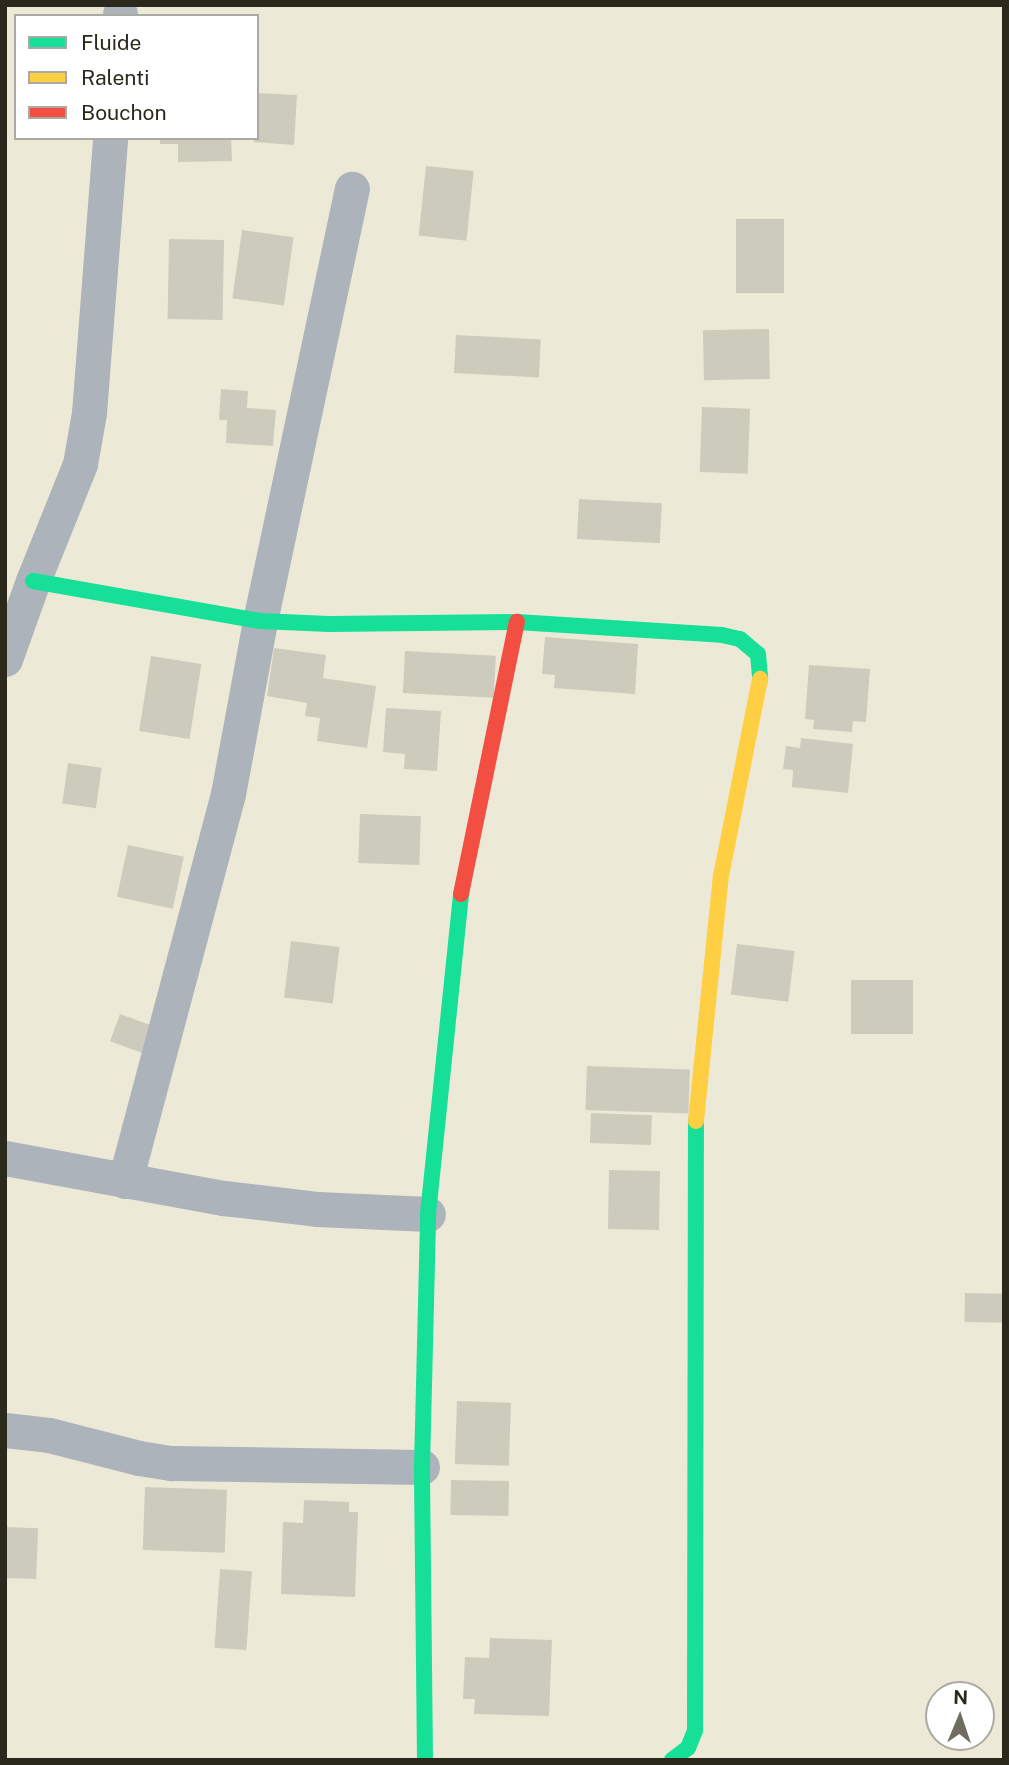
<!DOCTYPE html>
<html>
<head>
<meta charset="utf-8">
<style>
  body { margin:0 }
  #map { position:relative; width:1009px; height:1765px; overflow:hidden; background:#ecead7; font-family:"Public Sans",sans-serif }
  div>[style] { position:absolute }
  .building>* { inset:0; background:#cdcbbc; transform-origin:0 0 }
  .street>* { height:35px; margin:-17.5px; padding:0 17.5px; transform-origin:17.5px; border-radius:17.5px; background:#acb3ba }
  .fast>* { height:16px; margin:-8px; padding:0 8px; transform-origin:8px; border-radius:8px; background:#16e098 }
  .slow>* { height:16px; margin:-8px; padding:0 8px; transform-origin:8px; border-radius:8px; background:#ffcf43 }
  .jam>* { height:16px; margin:-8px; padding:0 8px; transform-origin:8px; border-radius:8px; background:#f24e42 }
  span { translate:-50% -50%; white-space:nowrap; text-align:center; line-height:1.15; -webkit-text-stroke:5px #fff; paint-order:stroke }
  .frame { position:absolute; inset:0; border:7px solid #2b291c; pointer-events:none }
  .legend { position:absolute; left:14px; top:14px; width:245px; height:126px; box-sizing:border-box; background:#fff; border:2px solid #aaa9a4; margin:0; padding:9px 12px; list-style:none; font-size:21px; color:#2b291c }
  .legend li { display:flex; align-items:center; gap:14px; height:35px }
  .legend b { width:35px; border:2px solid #aaa9a4 }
  .north { position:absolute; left:925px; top:1681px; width:70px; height:70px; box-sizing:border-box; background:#fff; border:2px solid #aaa9a4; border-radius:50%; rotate:2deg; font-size:19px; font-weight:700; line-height:28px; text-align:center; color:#2b291c }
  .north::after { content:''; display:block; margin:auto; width:24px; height:32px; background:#6f6d5d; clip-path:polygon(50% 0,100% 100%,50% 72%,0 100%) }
</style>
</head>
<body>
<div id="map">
  <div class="building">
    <div style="clip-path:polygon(257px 93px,297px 95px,294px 145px,253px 142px,257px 138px)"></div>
    <div style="clip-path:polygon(160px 138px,231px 138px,232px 161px,178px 162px,178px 144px,160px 144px)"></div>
    <div style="left:426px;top:166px;width:48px;height:70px;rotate:6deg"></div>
    <div style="left:736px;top:219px;width:48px;height:74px"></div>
    <div style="left:242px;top:230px;width:52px;height:69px;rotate:8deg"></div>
    <div style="left:169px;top:239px;width:55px;height:80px;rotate:1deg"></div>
    <div style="left:769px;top:329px;width:50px;height:66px;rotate:89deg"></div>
    <div style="left:456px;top:335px;width:85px;height:38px;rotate:3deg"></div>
    <div style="clip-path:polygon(221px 389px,248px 391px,247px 408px,276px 410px,273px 446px,226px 443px,227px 420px,219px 420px)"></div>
    <div style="left:702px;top:407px;width:48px;height:65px;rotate:2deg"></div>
    <div style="left:579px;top:499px;width:83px;height:40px;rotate:3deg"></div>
    <div style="clip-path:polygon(545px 637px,638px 644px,635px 694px,554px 688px,555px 675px,542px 674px)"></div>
    <div style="clip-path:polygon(274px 648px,326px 655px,323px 678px,376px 686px,367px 748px,317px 741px,320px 718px,305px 716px,307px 703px,267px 696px)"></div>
    <div style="left:405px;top:651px;width:91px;height:42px;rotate:3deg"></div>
    <div style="left:151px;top:656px;width:51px;height:76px;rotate:9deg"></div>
    <div style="clip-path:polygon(809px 665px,870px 669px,866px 722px,853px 721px,852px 732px,813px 729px,814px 720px,805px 719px)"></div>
    <div style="clip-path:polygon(386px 708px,441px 711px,437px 771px,404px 769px,405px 754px,383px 752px)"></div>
    <div style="clip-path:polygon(801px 738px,853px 744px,848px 793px,792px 787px,793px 770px,783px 769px,786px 746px,800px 748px)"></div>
    <div style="left:68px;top:763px;width:34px;height:41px;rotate:8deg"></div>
    <div style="left:360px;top:814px;width:61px;height:49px;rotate:2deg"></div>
    <div style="left:128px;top:845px;width:57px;height:53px;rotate:12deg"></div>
    <div style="left:291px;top:941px;width:49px;height:57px;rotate:7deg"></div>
    <div style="left:737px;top:944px;width:58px;height:51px;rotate:7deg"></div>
    <div style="left:851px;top:980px;width:62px;height:54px"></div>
    <div style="left:120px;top:1014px;width:35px;height:29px;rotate:20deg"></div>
    <div style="left:587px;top:1066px;width:103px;height:44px;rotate:2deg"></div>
    <div style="left:591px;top:1113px;width:61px;height:30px;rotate:2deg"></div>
    <div style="left:609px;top:1170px;width:51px;height:59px;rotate:1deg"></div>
    <div style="left:965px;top:1293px;width:39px;height:29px;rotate:1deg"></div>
    <div style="left:457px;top:1401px;width:54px;height:63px;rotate:2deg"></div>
    <div style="left:451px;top:1480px;width:58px;height:35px;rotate:1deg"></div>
    <div style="left:145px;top:1487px;width:82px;height:63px;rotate:2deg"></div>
    <div style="clip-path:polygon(304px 1500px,349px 1502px,349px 1512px,358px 1512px,355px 1597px,281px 1594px,283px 1522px,303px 1523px)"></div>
    <div style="left:5px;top:1527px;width:33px;height:51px;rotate:2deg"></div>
    <div style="left:220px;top:1569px;width:32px;height:79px;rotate:4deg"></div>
    <div style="clip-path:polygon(490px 1638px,552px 1640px,549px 1716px,474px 1714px,475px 1699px,463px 1699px,465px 1657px,489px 1658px)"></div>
  </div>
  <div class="street">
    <div style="left:120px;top:16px;width:2px;rotate:-90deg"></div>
    <div style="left:5px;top:659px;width:83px;rotate:-70.3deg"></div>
    <div style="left:33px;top:581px;width:126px;rotate:-68.1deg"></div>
    <div style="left:80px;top:464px;width:52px;rotate:-80deg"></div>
    <div style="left:89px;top:413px;width:276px;rotate:-85.6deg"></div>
    <div style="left:5px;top:1158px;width:223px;rotate:10.4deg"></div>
    <div style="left:224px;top:1198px;width:95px;rotate:6.7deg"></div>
    <div style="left:318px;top:1209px;width:110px;rotate:2.6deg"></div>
    <div style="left:125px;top:1181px;width:400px;rotate:-75.1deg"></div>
    <div style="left:228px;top:794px;width:176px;rotate:-79.5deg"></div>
    <div style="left:260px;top:621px;width:442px;rotate:-78deg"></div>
    <div style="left:5px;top:1430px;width:44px;rotate:6.5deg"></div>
    <div style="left:49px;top:1435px;width:93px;rotate:14.3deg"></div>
    <div style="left:139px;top:1458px;width:33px;rotate:9deg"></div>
    <div style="left:172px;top:1463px;width:250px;rotate:0.9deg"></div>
  </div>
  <div class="fast">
    <div style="left:33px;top:581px;width:230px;rotate:10deg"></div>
    <div style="left:260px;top:621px;width:69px;rotate:2.5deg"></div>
    <div style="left:329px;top:624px;width:188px;rotate:-0.6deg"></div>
    <div style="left:517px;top:622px;width:205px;rotate:3.6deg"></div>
    <div style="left:722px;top:635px;width:18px;rotate:13deg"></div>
    <div style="left:740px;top:639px;width:23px;rotate:40deg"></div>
    <div style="left:758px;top:654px;width:25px;rotate:85deg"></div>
    <div style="left:425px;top:1760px;width:293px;rotate:-90.6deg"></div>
    <div style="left:422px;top:1467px;width:253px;rotate:-88.6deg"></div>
    <div style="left:428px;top:1214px;width:322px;rotate:-84.1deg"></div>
    <div style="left:672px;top:1760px;width:20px;rotate:-37deg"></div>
    <div style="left:688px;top:1748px;width:18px;rotate:-68deg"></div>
    <div style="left:695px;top:1731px;width:610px;rotate:-89.91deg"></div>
  </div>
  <div class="slow">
    <div style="left:696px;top:1121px;width:246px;rotate:-84.2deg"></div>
    <div style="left:721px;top:876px;width:201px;rotate:-78.8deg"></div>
  </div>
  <div class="jam">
    <div style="left:461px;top:894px;width:278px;rotate:-78.4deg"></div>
  </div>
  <div class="frame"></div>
  <ul class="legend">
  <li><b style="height:9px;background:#16e098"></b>Fluide</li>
  <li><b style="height:9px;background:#ffcf43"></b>Ralenti</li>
  <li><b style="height:9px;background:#f24e42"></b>Bouchon</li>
  </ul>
  <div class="north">N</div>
</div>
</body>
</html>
